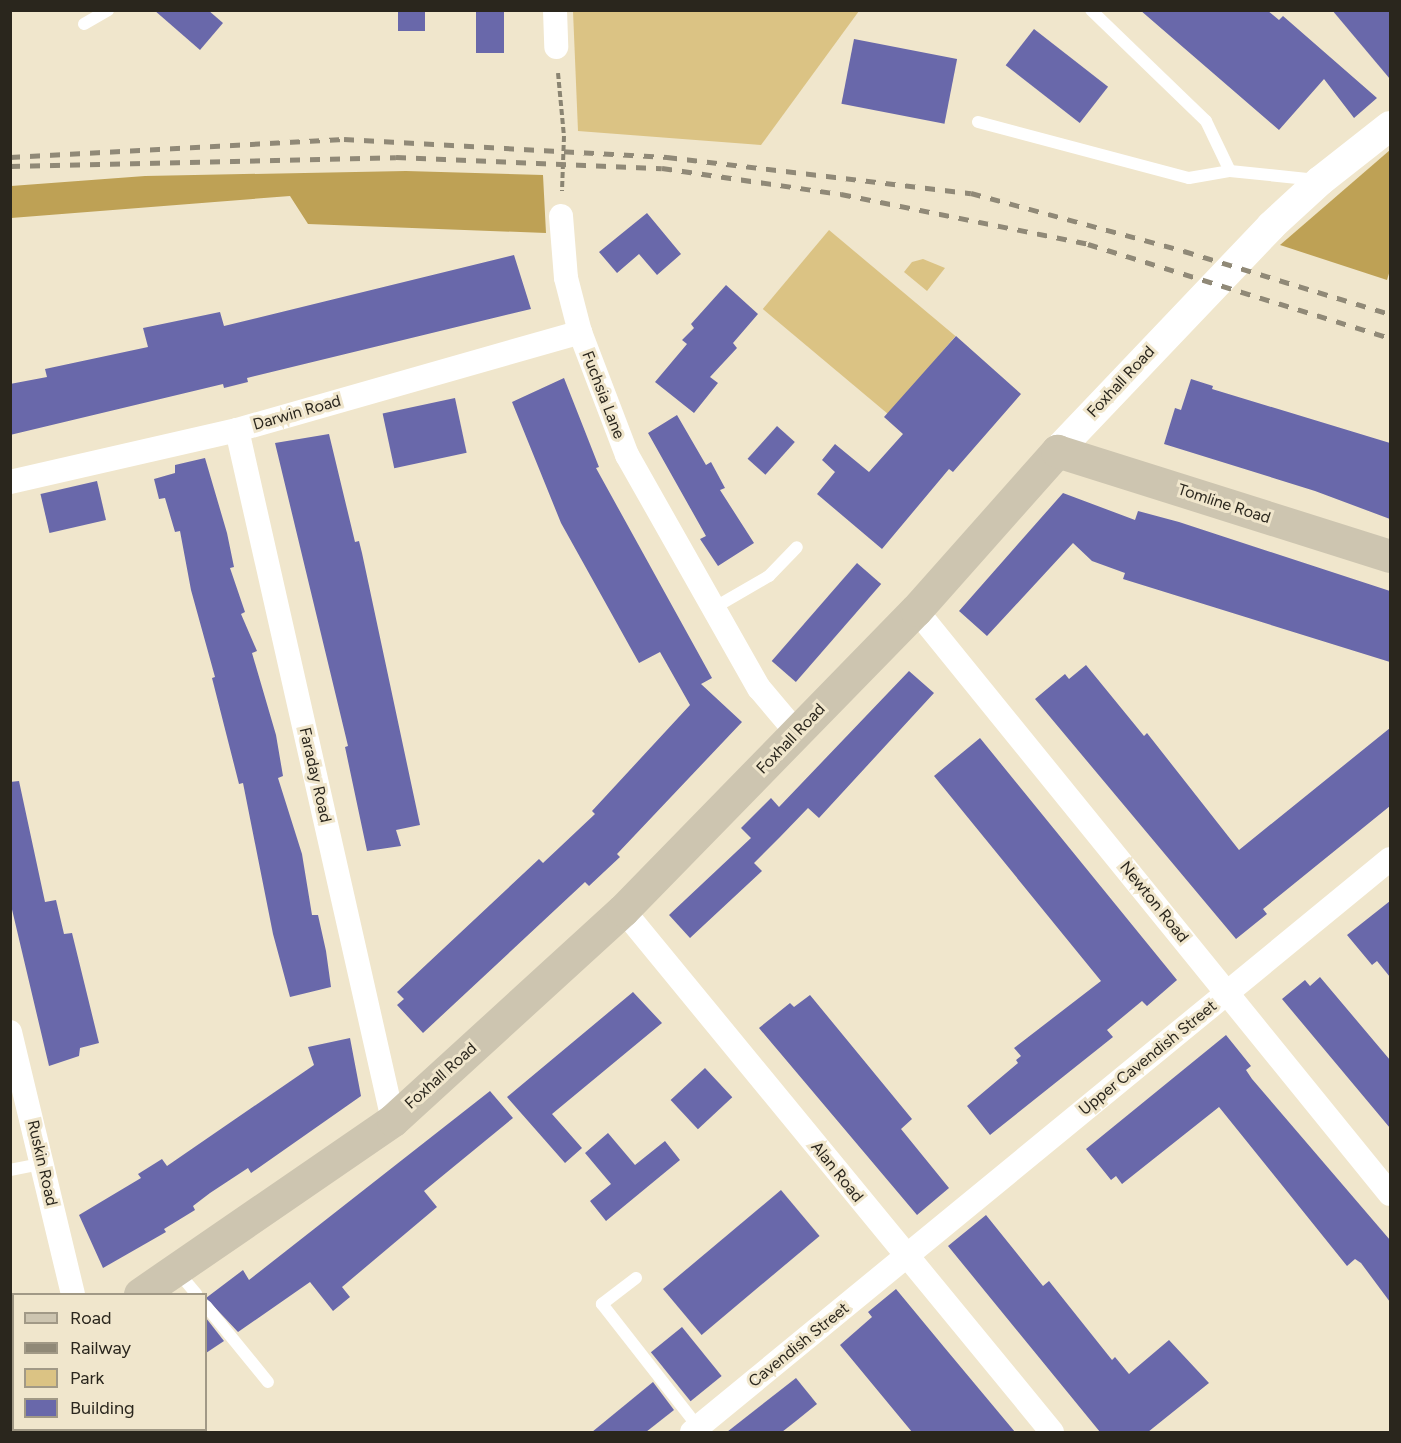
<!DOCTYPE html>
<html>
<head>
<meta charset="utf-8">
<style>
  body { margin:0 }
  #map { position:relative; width:1401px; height:1443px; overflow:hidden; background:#f0e6cc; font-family:Figtree,sans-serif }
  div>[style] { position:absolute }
  .green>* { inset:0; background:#dbc384; transform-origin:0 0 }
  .forest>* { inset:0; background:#bea155 }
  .building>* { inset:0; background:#6968aa; transform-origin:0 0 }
  .path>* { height:4px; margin-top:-2px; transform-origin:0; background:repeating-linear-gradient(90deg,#8a8472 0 6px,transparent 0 9px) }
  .service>* { height:12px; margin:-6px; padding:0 6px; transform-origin:6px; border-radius:6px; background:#fff }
  .minor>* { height:24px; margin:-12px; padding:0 12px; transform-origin:12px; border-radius:12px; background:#fff }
  .tertiary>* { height:30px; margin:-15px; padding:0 15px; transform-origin:15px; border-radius:15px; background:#fff }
  .secondary>* { height:33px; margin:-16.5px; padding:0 16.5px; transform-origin:16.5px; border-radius:16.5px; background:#cdc5b0 }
  .rail>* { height:4.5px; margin-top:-2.25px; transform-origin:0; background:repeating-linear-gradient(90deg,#908977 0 10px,transparent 0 20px) }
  span { translate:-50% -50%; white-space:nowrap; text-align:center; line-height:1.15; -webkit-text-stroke:6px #f0e6cc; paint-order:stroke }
  .street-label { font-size:16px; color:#2a261d }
  .frame { position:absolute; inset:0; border:12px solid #2a261d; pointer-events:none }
  .legend { position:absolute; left:12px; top:1293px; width:195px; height:138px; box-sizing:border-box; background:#f0e6cc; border:2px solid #a19986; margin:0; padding:8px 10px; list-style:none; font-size:18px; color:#2a261d }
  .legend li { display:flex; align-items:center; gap:12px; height:30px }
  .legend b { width:30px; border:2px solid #a19986 }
</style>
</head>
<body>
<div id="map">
  <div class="green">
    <div style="clip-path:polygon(573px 11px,573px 10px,859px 11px,761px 145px,578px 131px)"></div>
    <div style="left:829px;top:230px;width:165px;height:103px;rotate:40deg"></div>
    <div style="clip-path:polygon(923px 259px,945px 268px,927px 291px,904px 272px,912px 262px)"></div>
  </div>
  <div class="forest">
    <div style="clip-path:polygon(1390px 150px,1390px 270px,1387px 280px,1280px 245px)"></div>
    <div style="clip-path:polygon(406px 171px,543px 175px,546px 233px,308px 224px,290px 196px,11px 218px,11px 186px,145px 176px)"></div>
  </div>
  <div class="building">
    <div style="clip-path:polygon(154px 10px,208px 10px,223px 23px,200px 50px)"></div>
    <div style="left:398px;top:10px;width:27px;height:21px"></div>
    <div style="left:476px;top:10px;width:28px;height:43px"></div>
    <div style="clip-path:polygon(1140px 10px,1267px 10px,1279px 20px,1283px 16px,1377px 98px,1354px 118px,1324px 79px,1279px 130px)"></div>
    <div style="clip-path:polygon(1332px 10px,1390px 10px,1390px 79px)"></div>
    <div style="left:1034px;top:29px;width:94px;height:46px;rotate:38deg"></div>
    <div style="left:854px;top:39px;width:105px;height:66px;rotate:11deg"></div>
    <div style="clip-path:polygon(647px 213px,681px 254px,657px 275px,639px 254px,617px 273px,599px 252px)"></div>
    <div style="clip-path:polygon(514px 255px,531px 309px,247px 378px,248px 382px,224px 388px,223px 384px,10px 435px,10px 384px,47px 377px,45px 369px,148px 347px,143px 328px,220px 312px,224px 326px)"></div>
    <div style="clip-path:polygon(726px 285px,758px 314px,733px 343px,737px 348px,710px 377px,718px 383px,694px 413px,655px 382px,687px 344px,682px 340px,694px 328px,691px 324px)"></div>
    <div style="clip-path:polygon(956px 336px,1021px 394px,953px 472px,949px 469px,882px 549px,817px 494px,835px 472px,822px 460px,835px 444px,869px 472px,903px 434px,884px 417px)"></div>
    <div style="clip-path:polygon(564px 378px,599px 467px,596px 468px,712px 678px,701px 684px,742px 722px,617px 854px,620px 857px,589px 886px,585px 882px,423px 1033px,397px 1005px,404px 999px,397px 992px,539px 859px,543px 863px,595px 814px,592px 811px,690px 705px,660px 652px,639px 663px,561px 523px,512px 402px)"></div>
    <div style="clip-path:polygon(1191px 379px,1213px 386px,1212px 389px,1390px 443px,1390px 519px,1315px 491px,1164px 444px,1175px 408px,1181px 410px)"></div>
    <div style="left:455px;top:398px;width:56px;height:74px;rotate:78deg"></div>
    <div style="clip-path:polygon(677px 415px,706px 465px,711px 462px,725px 488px,720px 490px,754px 543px,718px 566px,700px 539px,706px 536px,648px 433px)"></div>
    <div style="left:777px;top:426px;width:24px;height:44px;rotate:42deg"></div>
    <div style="clip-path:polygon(329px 434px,355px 542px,359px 541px,362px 553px,420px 825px,396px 830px,401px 846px,367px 851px,345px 747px,348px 746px,275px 443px)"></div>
    <div style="clip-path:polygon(205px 458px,227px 533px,234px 567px,230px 568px,245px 612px,241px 614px,257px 651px,252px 653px,276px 735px,283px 776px,278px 778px,302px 854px,312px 915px,318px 915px,326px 951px,331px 987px,290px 997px,273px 934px,243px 783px,239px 784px,212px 678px,215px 677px,191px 590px,180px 531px,175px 532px,165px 498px,159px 499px,154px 479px,175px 473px,175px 465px)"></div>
    <div style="left:97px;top:481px;width:40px;height:58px;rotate:77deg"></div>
    <div style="clip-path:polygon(1063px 493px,1135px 520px,1138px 511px,1179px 522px,1390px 591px,1390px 662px,1123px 579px,1125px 573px,1092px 561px,1073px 543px,987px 636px,959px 611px)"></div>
    <div style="left:857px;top:563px;width:32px;height:130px;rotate:41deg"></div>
    <div style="clip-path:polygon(1086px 665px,1144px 736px,1147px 733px,1239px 850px,1390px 728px,1390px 806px,1263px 909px,1267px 914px,1236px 939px,1035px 699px,1065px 674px,1069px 679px)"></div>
    <div style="clip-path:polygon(909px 671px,934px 693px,819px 818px,808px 808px,780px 837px,754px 863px,762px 871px,690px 938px,669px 915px,751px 838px,741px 828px,771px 798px,779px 807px)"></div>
    <div style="clip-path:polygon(980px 738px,1177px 980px,1147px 1006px,1142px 1001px,1107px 1030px,1113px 1037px,990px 1135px,967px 1106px,1018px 1063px,1016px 1060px,1021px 1056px,1014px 1048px,1101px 981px,934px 776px)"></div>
    <div style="clip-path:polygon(19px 781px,45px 902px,56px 900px,64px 934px,72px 933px,99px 1043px,80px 1048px,79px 1056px,49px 1066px,10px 901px,10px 782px)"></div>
    <div style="clip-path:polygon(1390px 901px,1390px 977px,1377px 961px,1372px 965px,1347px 935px)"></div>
    <div style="clip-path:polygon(1320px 977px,1390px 1060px,1390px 1128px,1282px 999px,1305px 980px,1310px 986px)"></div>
    <div style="clip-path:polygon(633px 992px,662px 1023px,552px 1114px,582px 1148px,565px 1163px,507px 1097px)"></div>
    <div style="clip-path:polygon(810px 995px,912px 1119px,901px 1129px,949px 1188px,917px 1215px,759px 1028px,790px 1003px,794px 1007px)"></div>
    <div style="clip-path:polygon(1226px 1035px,1251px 1066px,1246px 1070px,1252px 1079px,1390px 1240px,1390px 1302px,1361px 1263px,1355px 1259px,1347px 1266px,1219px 1107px,1122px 1184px,1116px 1176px,1111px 1180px,1086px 1149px)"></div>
    <div style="clip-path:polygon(350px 1038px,361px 1096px,251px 1173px,248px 1168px,210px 1193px,193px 1206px,195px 1210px,164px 1229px,166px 1232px,103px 1268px,79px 1215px,141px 1178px,138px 1174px,162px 1159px,167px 1166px,314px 1065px,308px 1047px)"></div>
    <div style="left:705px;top:1068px;width:40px;height:47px;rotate:47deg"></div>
    <div style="clip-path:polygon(490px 1091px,513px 1118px,424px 1191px,437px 1207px,342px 1287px,350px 1297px,333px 1311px,310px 1282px,238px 1332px,206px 1298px,243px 1270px,249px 1280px)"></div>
    <div style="clip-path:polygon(608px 1133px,635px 1165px,665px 1141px,680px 1160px,606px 1221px,590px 1201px,611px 1184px,585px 1153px)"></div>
    <div style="left:781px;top:1190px;width:60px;height:154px;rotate:50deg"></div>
    <div style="clip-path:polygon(986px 1215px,1043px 1286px,1049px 1281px,1112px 1360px,1115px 1357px,1129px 1374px,1169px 1340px,1209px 1383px,1148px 1432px,1100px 1432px,948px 1246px)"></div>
    <div style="clip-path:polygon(896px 1289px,944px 1347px,1015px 1432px,912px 1432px,840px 1345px,872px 1317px,868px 1312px)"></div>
    <div style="clip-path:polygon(206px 1318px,224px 1341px,206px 1353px)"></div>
    <div style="left:682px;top:1327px;width:63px;height:40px;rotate:51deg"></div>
    <div style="clip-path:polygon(796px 1378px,817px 1404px,796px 1421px,782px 1432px,727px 1432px)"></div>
    <div style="clip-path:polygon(653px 1382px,674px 1410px,646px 1432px,592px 1432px)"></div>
  </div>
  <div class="path">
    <div style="left:558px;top:73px;width:63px;rotate:84.6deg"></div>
    <div style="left:564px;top:136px;width:55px;rotate:92.1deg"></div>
  </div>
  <div class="service">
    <div style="left:1091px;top:10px;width:160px;rotate:44deg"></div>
    <div style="left:1206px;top:121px;width:55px;rotate:64.4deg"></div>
    <div style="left:1230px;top:171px;width:87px;rotate:5.9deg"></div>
    <div style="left:84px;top:24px;width:28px;rotate:-30deg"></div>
    <div style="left:978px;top:122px;width:218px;rotate:14.9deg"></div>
    <div style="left:1189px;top:178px;width:42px;rotate:-9.7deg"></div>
    <div style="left:712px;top:609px;width:66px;rotate:-30.1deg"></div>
    <div style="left:769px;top:576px;width:40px;rotate:-46deg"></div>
    <div style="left:10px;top:1170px;width:33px;rotate:-11deg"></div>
    <div style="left:177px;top:1271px;width:30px;rotate:50deg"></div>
    <div style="left:636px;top:1278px;width:43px;rotate:142.6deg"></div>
    <div style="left:602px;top:1304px;width:156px;rotate:52deg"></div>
    <div style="left:206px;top:1306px;width:98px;rotate:50.8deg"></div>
  </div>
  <div class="minor">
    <div style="left:555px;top:10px;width:37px;rotate:88deg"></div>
    <div style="left:561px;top:216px;width:62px;rotate:85.4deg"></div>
    <div style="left:566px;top:278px;width:56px;rotate:75.5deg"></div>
    <div style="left:580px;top:332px;width:132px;rotate:69.1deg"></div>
    <div style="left:627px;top:455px;width:268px;rotate:60.5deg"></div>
    <div style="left:759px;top:688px;width:57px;rotate:49.9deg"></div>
    <div style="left:237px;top:430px;width:707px;rotate:77.26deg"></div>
    <div style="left:10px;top:482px;width:233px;rotate:-12.9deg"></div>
    <div style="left:237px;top:430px;width:357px;rotate:-15.9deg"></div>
    <div style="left:916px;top:610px;width:752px;rotate:50.94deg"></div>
    <div style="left:623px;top:910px;width:676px;rotate:50.59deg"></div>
    <div style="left:10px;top:1032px;width:269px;rotate:76.5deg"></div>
    <div style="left:692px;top:1432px;width:903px;rotate:-39.38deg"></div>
  </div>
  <div class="tertiary">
    <div style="left:1057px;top:451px;width:311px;rotate:-46.4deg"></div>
    <div style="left:1271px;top:226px;width:67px;rotate:-42.6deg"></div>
    <div style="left:1320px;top:181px;width:89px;rotate:-38.2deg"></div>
  </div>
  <div class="secondary">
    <div style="left:140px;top:1294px;width:307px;rotate:-34.5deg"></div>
    <div style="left:393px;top:1120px;width:311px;rotate:-42.4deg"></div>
    <div style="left:623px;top:910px;width:419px;rotate:-45.7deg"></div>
    <div style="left:916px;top:610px;width:213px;rotate:-48.4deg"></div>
    <div style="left:1057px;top:451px;width:349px;rotate:17.5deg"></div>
    <div style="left:10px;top:1370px;width:4px;rotate:-27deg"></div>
  </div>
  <div class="rail">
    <div style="left:10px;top:157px;width:334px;rotate:-3.1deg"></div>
    <div style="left:344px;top:139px;width:324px;rotate:3.2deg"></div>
    <div style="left:667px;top:157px;width:306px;rotate:6.8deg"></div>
    <div style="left:971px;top:193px;width:221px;rotate:15.2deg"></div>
    <div style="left:1184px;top:251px;width:215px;rotate:17deg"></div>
    <div style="left:10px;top:166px;width:386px;rotate:-1.3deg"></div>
    <div style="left:396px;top:157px;width:266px;rotate:2.4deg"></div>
    <div style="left:662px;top:168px;width:181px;rotate:8.3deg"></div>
    <div style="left:841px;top:194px;width:252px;rotate:11.4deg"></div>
    <div style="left:1088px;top:244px;width:316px;rotate:17.3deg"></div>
  </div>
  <div class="street-label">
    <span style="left:1121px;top:382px;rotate:-47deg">Foxhall Road</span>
    <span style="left:603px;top:395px;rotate:69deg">Fuchsia Lane</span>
    <span style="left:297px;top:413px;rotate:-16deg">Darwin Road</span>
    <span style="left:1224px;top:504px;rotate:18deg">Tomline Road</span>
    <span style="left:791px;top:739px;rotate:-46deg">Foxhall Road</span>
    <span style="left:315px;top:775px;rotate:77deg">Faraday Road</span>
    <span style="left:1154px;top:902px;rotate:51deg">Newton Road</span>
    <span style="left:1148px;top:1058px;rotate:-39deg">Upper Cavendish Street</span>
    <span style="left:441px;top:1076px;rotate:-42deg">Foxhall Road</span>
    <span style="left:42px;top:1163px;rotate:77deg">Ruskin Road</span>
    <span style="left:837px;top:1172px;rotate:51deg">Alan Road</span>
    <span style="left:799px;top:1345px;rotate:-39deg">Cavendish Street</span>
  </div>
  <div class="frame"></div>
  <ul class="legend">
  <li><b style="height:8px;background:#cdc5b0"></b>Road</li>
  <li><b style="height:8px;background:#908977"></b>Railway</li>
  <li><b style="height:16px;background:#dbc384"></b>Park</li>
  <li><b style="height:16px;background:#6968aa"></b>Building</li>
  </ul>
</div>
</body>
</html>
